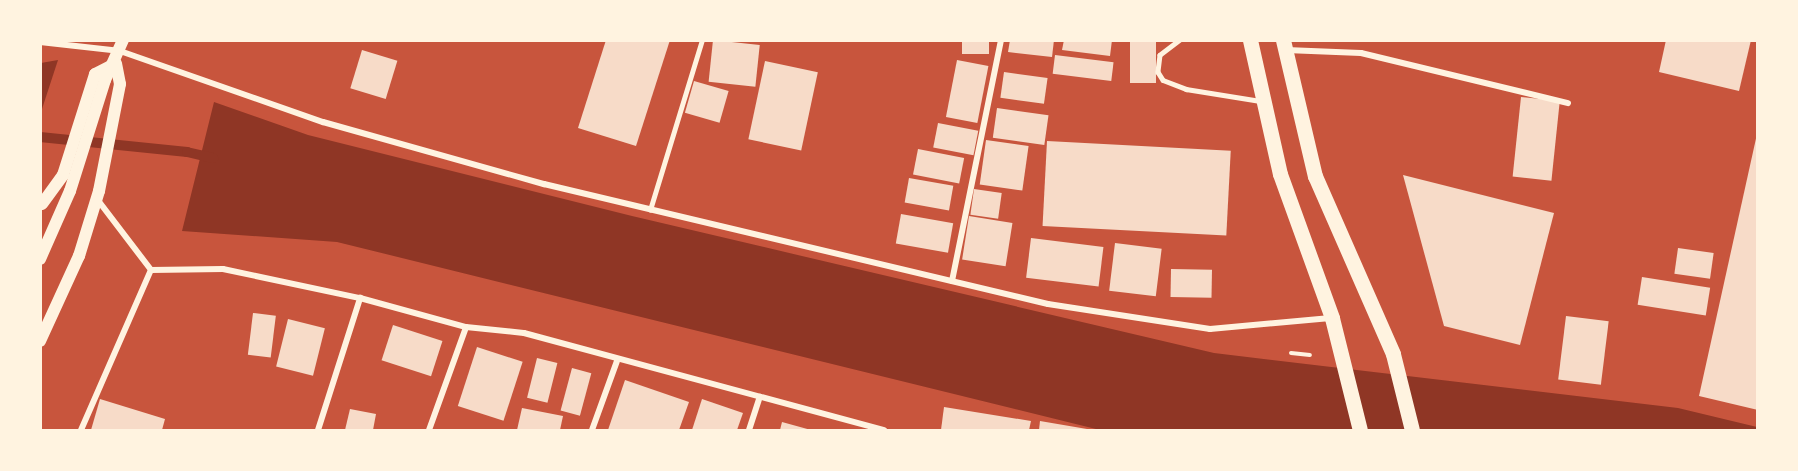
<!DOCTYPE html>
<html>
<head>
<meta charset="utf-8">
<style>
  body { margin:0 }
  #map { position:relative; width:1798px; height:471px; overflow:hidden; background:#c8553d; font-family:"Fira Sans",sans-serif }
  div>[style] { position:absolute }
  .water>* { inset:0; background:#8f3625 }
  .stream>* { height:10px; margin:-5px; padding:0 5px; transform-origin:5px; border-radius:5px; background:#8f3625 }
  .building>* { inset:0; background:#f7dbc8; transform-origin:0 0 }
  .path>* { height:4px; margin:-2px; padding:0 2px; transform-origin:2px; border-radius:2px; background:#fff3e0 }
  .service>* { height:4.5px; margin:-2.25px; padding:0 2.25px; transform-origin:2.25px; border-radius:2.25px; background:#fff3e0 }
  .minor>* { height:6px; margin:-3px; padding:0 3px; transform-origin:3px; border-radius:3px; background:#fff3e0 }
  .secondary>* { height:12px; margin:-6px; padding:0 6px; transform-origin:6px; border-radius:6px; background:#fff3e0 }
  .primary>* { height:15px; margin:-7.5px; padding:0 7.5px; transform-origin:7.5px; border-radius:7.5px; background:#fff3e0 }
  span { translate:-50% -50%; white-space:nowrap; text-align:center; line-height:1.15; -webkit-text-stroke:5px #fff3e0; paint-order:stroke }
  .frame { position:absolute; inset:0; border:42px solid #fff3e0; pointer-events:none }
</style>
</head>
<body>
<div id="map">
  <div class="water">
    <div style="clip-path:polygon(58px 60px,41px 112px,41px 63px)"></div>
    <div style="clip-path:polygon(214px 102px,308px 135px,632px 216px,1214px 353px,1678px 408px,1757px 427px,1757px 430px,1100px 430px,337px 242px,182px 231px)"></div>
  </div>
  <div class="stream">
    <div style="left:40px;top:137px;width:148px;rotate:5.8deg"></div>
    <div style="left:187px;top:152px;width:27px;rotate:13deg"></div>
  </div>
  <div class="building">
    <div style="clip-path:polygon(606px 40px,670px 40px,636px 146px,578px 128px)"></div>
    <div style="left:713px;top:40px;width:47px;height:42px;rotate:6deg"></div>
    <div style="left:962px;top:40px;width:27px;height:14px"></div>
    <div style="clip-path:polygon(1010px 40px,1054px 40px,1052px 57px,1008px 52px)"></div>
    <div style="clip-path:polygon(1064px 40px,1112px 40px,1110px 56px,1062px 50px)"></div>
    <div style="left:1130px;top:40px;width:26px;height:43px"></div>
    <div style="clip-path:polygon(1666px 40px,1751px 40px,1739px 91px,1659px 72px)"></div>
    <div style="left:362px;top:50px;width:37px;height:40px;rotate:17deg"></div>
    <div style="left:1055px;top:55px;width:59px;height:19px;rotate:7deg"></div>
    <div style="left:957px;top:60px;width:32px;height:58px;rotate:11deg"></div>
    <div style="left:765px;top:61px;width:54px;height:80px;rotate:12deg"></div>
    <div style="left:1004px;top:72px;width:44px;height:26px;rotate:8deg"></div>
    <div style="left:694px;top:81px;width:36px;height:33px;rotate:16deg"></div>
    <div style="left:1521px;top:97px;width:39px;height:80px;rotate:6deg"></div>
    <div style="left:997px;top:108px;width:52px;height:30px;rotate:8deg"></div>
    <div style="left:938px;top:123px;width:41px;height:25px;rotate:11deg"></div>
    <div style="clip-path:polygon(1757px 134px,1758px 135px,1758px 410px,1699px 396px)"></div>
    <div style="left:986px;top:140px;width:43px;height:45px;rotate:8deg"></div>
    <div style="left:1047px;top:141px;width:184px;height:85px;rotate:3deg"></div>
    <div style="left:918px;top:149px;width:47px;height:26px;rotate:11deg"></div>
    <div style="clip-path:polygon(1403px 175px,1554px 213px,1520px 345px,1444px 326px)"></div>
    <div style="left:909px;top:178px;width:45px;height:25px;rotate:10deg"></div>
    <div style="left:974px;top:189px;width:28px;height:26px;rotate:8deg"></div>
    <div style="left:901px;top:214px;width:53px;height:30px;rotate:10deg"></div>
    <div style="left:969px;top:216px;width:44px;height:44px;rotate:9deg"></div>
    <div style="left:1031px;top:238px;width:73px;height:40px;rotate:7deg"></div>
    <div style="left:1115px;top:243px;width:47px;height:48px;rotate:7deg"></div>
    <div style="left:1678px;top:248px;width:36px;height:26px;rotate:8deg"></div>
    <div style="left:1171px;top:269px;width:41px;height:28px;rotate:1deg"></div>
    <div style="left:1642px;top:277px;width:69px;height:28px;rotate:9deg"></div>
    <div style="left:253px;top:313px;width:23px;height:42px;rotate:7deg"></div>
    <div style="left:1566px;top:316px;width:43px;height:64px;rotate:7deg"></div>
    <div style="left:288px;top:319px;width:38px;height:49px;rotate:14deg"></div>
    <div style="left:393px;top:325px;width:52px;height:37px;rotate:18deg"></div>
    <div style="left:477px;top:347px;width:48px;height:62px;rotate:18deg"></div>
    <div style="left:537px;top:358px;width:21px;height:41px;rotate:14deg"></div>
    <div style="left:572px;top:368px;width:20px;height:44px;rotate:15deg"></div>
    <div style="clip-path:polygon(625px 380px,689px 402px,679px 430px,608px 430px)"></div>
    <div style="clip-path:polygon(100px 399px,165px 419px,162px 430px,91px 430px)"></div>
    <div style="clip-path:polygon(702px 399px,743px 413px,737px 430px,692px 430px)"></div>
    <div style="clip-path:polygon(944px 407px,1031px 421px,1029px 430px,941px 430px)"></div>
    <div style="clip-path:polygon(522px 408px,563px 416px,560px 430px,517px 430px)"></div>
    <div style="clip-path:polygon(350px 409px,376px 414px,373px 430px,345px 430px)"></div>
    <div style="clip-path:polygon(1040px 421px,1087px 429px,1087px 430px,1039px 430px)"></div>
    <div style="clip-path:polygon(782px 422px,811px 430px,780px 430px)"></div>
  </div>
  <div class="path">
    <div style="left:1291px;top:353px;width:19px;rotate:6deg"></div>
  </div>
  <div class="service">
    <div style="left:1180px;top:40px;width:25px;rotate:143deg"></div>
    <div style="left:1160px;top:55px;width:17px;rotate:97deg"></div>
    <div style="left:1158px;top:72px;width:9px;rotate:58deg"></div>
    <div style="left:1163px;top:80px;width:25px;rotate:21deg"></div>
    <div style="left:1186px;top:89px;width:75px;rotate:9.2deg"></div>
    <div style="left:650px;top:210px;width:178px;rotate:-73deg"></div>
  </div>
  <div class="minor">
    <div style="left:40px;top:42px;width:81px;rotate:6.4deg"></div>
    <div style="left:120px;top:51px;width:215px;rotate:19.3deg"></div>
    <div style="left:323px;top:122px;width:230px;rotate:15.7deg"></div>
    <div style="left:544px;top:184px;width:518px;rotate:13.39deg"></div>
    <div style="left:1048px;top:304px;width:164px;rotate:8.8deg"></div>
    <div style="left:1210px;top:329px;width:121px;rotate:-5.2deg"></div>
    <div style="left:1286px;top:50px;width:75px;rotate:2.3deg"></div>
    <div style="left:1361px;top:53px;width:213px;rotate:13.6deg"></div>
    <div style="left:97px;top:199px;width:89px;rotate:52.7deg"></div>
    <div style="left:151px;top:270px;width:72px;rotate:-0.8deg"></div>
    <div style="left:223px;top:269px;width:140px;rotate:12deg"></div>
    <div style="left:360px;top:298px;width:110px;rotate:15.3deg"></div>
    <div style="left:466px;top:327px;width:58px;rotate:5.9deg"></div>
    <div style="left:524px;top:333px;width:373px;rotate:15.1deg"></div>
    <div style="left:952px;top:281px;width:246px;rotate:-78.5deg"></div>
    <div style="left:81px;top:430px;width:175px;rotate:-66.4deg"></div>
    <div style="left:318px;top:430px;width:139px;rotate:-72.3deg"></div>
    <div style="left:429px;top:430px;width:109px;rotate:-70.2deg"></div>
    <div style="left:592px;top:430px;width:73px;rotate:-70.1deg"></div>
    <div style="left:749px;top:430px;width:35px;rotate:-72deg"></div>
  </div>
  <div class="secondary">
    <div style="left:42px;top:204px;width:36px;rotate:-54deg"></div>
    <div style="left:63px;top:175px;width:106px;rotate:-72.4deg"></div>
    <div style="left:95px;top:74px;width:22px;rotate:-27deg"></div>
    <div style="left:40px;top:259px;width:74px;rotate:-66.2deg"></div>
    <div style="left:70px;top:191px;width:116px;rotate:-72.5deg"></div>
    <div style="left:105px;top:80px;width:44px;rotate:-65.8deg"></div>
    <div style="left:40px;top:341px;width:94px;rotate:-65.4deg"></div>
    <div style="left:79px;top:256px;width:68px;rotate:-72.9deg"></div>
    <div style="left:99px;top:191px;width:109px;rotate:-78.9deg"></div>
    <div style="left:120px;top:84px;width:21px;rotate:-101deg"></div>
  </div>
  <div class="primary">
    <div style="left:1250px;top:40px;width:137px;rotate:77.4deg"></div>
    <div style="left:1280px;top:174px;width:153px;rotate:70.1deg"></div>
    <div style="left:1332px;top:318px;width:115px;rotate:76deg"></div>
    <div style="left:1283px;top:40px;width:140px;rotate:76.8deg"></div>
    <div style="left:1315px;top:176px;width:194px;rotate:66.3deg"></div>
    <div style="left:1393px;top:354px;width:78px;rotate:76deg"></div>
  </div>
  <div class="frame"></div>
</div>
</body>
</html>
